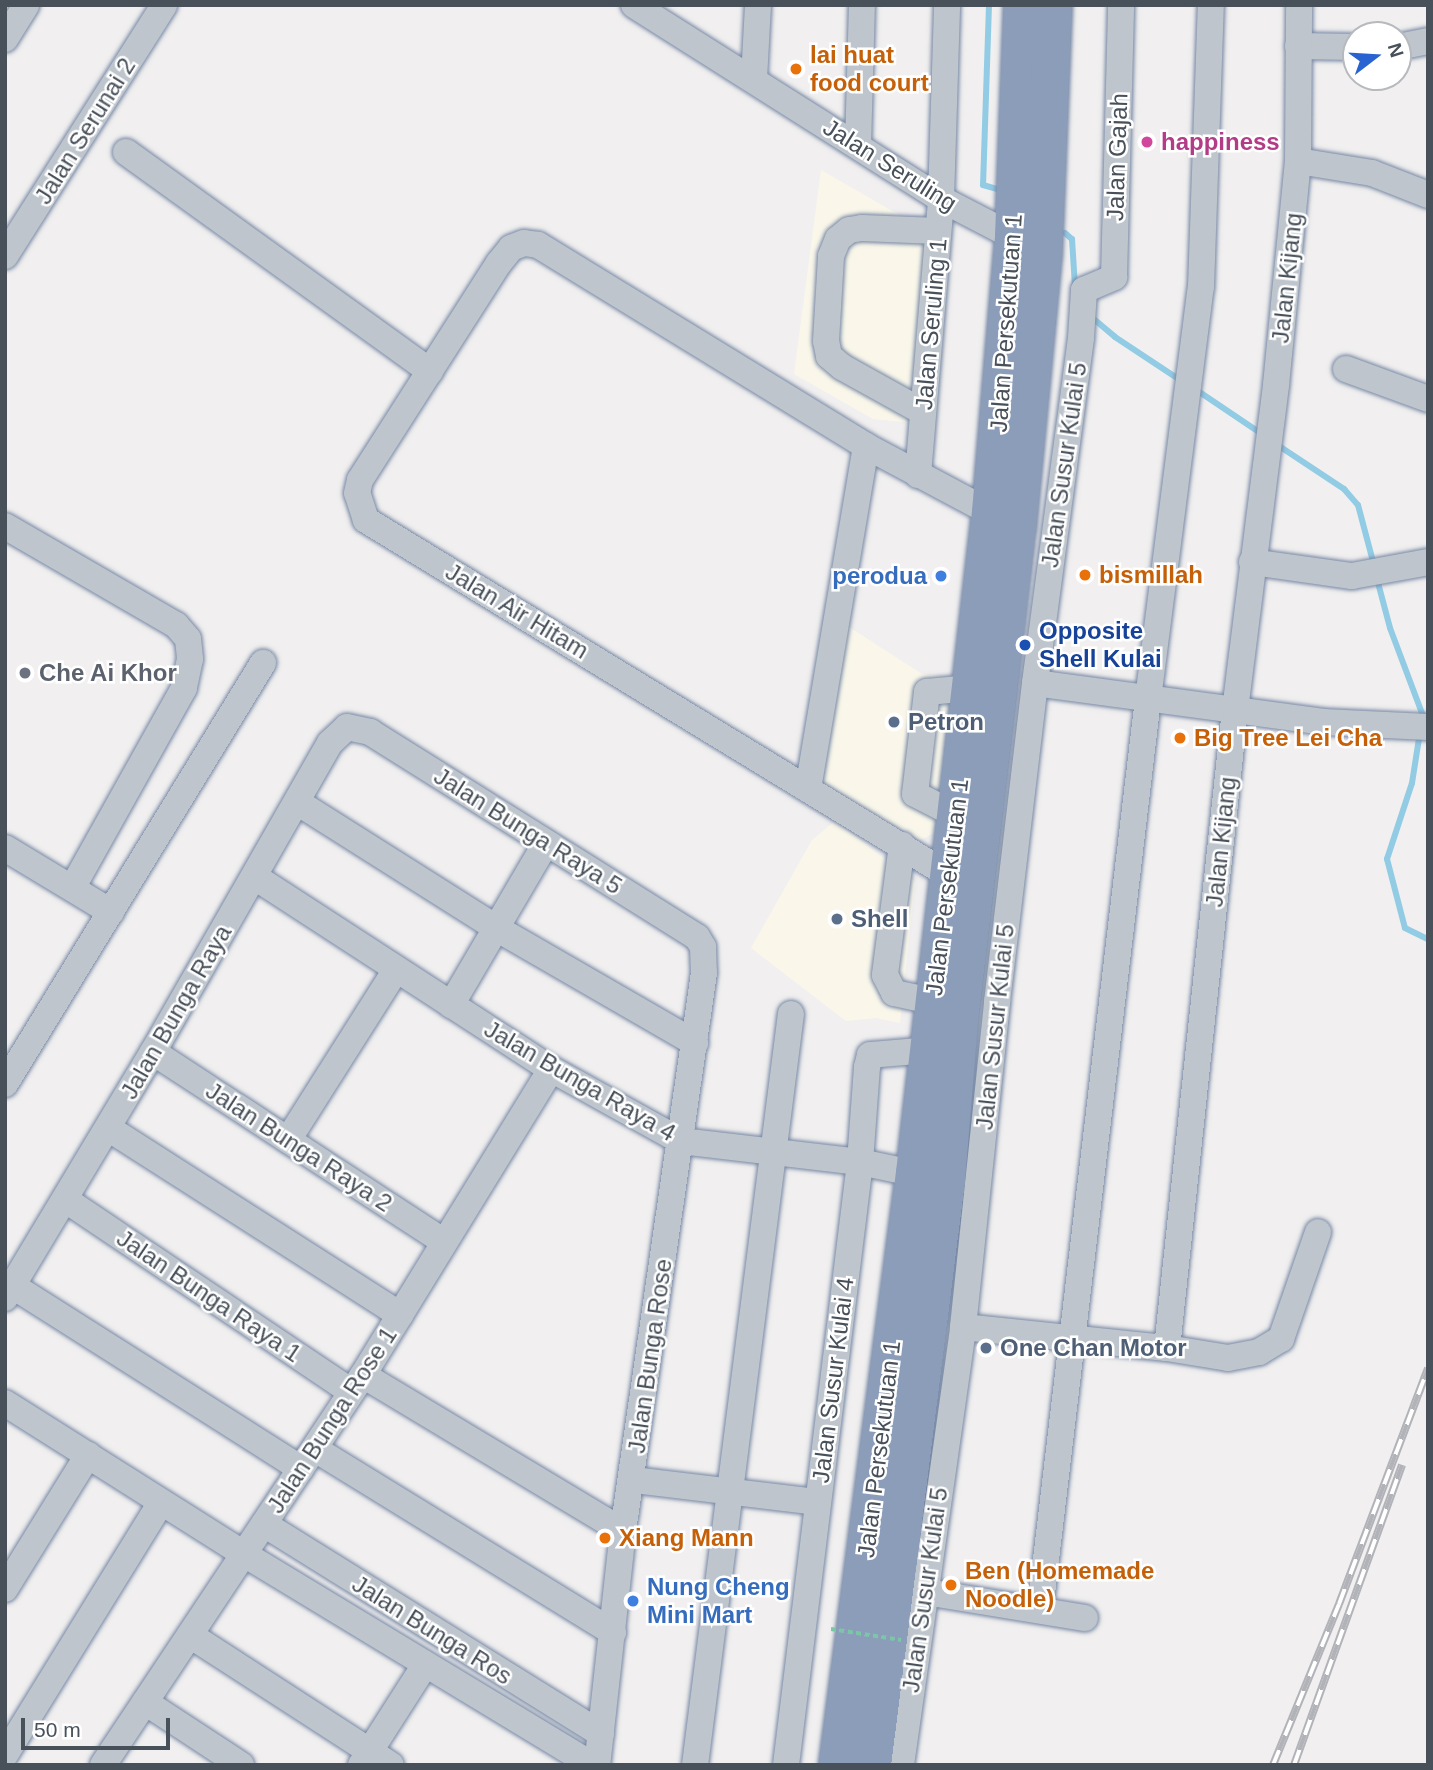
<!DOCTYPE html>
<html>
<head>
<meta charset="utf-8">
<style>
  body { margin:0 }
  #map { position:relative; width:1433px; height:1770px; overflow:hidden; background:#f1efef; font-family:Arial,sans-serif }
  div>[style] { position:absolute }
  .commercial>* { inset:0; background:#faf7ea }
  .stream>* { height:6px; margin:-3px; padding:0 3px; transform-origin:3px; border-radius:3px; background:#92cbe4 }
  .roads { filter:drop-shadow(0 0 2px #7688a5) drop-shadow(0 0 2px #7688a5) }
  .minor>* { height:26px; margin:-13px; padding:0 13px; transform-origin:13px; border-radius:13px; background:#bec5cc }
  .highway>* { height:38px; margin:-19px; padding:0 19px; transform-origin:19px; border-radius:19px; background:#8b9db9 }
  .rail>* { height:8px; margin-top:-4px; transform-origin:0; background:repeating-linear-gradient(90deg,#fff 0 16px,#b1b3b8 0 32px); box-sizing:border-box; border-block:2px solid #b1b3b8 }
  .path-bridge>* { height:3.5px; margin-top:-1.75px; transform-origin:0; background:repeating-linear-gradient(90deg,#7cc6a8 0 5px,transparent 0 8.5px) }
  .dots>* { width:19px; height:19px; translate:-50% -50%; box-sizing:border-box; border:4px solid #fff; border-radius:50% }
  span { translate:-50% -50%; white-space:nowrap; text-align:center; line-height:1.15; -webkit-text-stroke:5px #fff; paint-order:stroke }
  .food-label { font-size:24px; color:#c56008; font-weight:700 }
  .left { translate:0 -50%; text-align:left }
  .street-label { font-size:24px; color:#48505a }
  .hotel-label { font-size:24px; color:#b23c85; font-weight:700 }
  .shop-label { font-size:24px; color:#366cbe; font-weight:700 }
  .right { translate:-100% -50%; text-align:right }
  .transit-label { font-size:24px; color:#164399; font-weight:700 }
  .worship-label { font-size:24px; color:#5b616d; font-weight:700 }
  .service-label { font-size:24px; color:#4e5e75; font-weight:700 }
  .frame { position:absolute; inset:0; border:7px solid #48505a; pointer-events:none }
  .north { position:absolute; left:1342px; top:21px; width:70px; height:70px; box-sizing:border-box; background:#fff; border:2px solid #b6b9bd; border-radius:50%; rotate:73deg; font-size:19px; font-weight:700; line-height:28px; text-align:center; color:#48505a }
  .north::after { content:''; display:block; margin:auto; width:24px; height:32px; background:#2963d1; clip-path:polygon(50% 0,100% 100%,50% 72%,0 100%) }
  .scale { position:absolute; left:21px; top:1718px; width:149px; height:32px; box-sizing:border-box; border:4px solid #48505a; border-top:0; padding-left:9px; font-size:21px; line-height:24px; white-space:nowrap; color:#48505a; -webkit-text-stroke:5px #fff; paint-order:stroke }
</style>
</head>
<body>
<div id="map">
  <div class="commercial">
    <div style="clip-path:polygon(821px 170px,934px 235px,913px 423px,873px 419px,794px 374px)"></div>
    <div style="clip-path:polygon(846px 625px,922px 674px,956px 678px,944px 775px,933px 833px,927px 837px,919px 840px,823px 785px)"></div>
    <div style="clip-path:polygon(835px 821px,915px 882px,900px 1023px,876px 1018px,846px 1021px,751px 948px,812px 840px)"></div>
  </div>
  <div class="stream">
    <div style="left:989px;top:5px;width:180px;rotate:91.9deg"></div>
    <div style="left:983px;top:185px;width:15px;rotate:16deg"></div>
    <div style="left:1065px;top:233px;width:9px;rotate:41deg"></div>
    <div style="left:1072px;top:239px;width:48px;rotate:86.4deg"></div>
    <div style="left:1089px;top:315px;width:34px;rotate:40deg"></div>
    <div style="left:1115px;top:337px;width:82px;rotate:33.5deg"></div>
    <div style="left:1195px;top:389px;width:81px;rotate:33.9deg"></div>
    <div style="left:1276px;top:444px;width:82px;rotate:33.5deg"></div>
    <div style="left:1344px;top:489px;width:21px;rotate:49deg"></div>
    <div style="left:1358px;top:505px;width:62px;rotate:75.1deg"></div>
    <div style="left:1377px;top:579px;width:51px;rotate:75.1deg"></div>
    <div style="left:1390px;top:628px;width:94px;rotate:69.4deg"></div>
    <div style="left:1423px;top:716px;width:5px;rotate:101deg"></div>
    <div style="left:1420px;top:732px;width:52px;rotate:98.9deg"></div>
    <div style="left:1412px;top:783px;width:80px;rotate:108.2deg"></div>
    <div style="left:1387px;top:859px;width:71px;rotate:75.4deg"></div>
    <div style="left:1405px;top:928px;width:25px;rotate:26deg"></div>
  </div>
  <div class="roads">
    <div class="minor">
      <div style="left:634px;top:5px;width:363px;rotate:32.3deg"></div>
      <div style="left:941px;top:199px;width:96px;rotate:27.4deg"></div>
      <div style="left:5px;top:39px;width:40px;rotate:-58deg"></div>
      <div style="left:1298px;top:46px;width:58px;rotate:1deg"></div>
      <div style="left:1398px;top:47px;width:31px;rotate:-11deg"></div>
      <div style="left:754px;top:79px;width:74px;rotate:-86.9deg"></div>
      <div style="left:858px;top:146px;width:141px;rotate:-88.4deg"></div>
      <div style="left:126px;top:152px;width:375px;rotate:35.8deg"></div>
      <div style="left:1298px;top:161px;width:75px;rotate:9.2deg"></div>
      <div style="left:1372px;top:173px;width:60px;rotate:21.4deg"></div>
      <div style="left:5px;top:256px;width:297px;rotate:-57.6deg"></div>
      <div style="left:1346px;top:369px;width:87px;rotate:20.1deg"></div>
      <div style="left:923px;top:412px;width:93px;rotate:-150.9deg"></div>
      <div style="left:842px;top:367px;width:17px;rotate:-140deg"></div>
      <div style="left:829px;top:356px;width:15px;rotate:-101deg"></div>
      <div style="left:826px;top:341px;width:85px;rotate:-86.6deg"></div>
      <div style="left:831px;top:256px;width:18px;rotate:-68deg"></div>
      <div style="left:838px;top:239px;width:14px;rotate:-39deg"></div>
      <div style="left:849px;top:230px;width:13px;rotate:-9deg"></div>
      <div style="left:862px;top:228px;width:76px;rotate:2.3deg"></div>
      <div style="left:918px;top:475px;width:277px;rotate:-85.2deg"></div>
      <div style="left:941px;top:199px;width:194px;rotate:-88.2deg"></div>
      <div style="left:5px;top:526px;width:198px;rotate:30.1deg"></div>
      <div style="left:176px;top:625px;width:18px;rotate:49deg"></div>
      <div style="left:188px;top:639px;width:20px;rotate:84deg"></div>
      <div style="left:190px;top:659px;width:30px;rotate:102deg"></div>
      <div style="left:184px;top:688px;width:229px;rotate:119.2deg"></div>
      <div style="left:1252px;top:562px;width:101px;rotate:8deg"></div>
      <div style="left:1352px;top:576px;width:77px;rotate:-10.4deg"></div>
      <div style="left:1035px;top:683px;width:291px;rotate:7.7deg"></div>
      <div style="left:1323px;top:722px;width:105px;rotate:2.7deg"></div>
      <div style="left:808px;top:789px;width:348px;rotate:-80.4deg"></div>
      <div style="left:297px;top:802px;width:236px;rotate:32.3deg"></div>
      <div style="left:496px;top:928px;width:230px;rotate:30deg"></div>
      <div style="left:956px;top:815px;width:46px;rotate:-152.9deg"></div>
      <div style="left:915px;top:794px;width:103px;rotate:-83.3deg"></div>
      <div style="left:927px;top:692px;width:44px;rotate:-5.2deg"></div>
      <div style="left:902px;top:845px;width:131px;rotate:97.5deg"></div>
      <div style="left:885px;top:975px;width:20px;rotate:63deg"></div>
      <div style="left:894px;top:993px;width:40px;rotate:12deg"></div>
      <div style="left:5px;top:848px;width:124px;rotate:31.1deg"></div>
      <div style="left:255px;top:877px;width:353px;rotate:33deg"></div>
      <div style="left:551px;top:1069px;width:149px;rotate:29deg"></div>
      <div style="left:681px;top:1141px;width:180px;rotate:6.7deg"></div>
      <div style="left:860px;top:1162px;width:73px;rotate:11.9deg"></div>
      <div style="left:960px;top:882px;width:696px;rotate:-148.64deg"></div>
      <div style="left:366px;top:520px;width:28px;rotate:-108deg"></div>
      <div style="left:357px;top:493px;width:13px;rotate:-77deg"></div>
      <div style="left:360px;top:480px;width:258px;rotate:-57.4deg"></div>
      <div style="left:499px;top:263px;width:19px;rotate:-51deg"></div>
      <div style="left:511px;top:248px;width:14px;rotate:-21deg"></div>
      <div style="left:524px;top:243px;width:14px;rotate:8deg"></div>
      <div style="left:538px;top:245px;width:385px;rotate:31.5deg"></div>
      <div style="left:866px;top:446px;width:155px;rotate:28.1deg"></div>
      <div style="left:451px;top:1005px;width:188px;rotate:-59.6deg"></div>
      <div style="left:153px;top:1052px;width:348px;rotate:33.1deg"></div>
      <div style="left:5px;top:1084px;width:494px;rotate:-58.5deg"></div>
      <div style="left:108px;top:1128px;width:347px;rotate:32.6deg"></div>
      <div style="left:288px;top:1140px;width:201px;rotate:-57.6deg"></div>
      <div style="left:66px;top:1200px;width:344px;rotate:33.9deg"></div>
      <div style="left:13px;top:1286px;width:341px;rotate:32.4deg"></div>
      <div style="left:5px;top:1298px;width:287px;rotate:-59deg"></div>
      <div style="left:153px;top:1052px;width:356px;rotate:-60.2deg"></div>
      <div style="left:330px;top:743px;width:23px;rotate:-43deg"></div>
      <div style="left:347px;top:727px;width:24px;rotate:12deg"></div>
      <div style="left:370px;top:732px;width:386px;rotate:32.1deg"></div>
      <div style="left:697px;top:937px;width:12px;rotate:59deg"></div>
      <div style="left:703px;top:947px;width:26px;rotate:88deg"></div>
      <div style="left:704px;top:973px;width:564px;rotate:98.26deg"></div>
      <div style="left:623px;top:1531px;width:235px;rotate:96.3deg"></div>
      <div style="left:963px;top:1327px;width:205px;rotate:5.9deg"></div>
      <div style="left:1167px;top:1348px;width:62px;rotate:9.3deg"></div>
      <div style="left:1228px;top:1358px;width:32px;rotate:-11deg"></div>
      <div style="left:1259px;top:1352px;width:26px;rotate:-31deg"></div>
      <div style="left:1281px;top:1339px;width:113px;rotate:-70.9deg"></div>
      <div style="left:1167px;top:1348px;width:642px;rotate:-83.92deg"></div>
      <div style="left:1235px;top:710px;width:328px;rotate:-82.8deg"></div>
      <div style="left:1276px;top:385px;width:225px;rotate:-84.4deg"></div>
      <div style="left:1298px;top:161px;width:156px;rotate:-89.6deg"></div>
      <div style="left:363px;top:1375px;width:303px;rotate:31deg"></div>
      <div style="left:5px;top:1403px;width:283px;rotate:32.3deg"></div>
      <div style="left:244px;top:1554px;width:407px;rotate:31.2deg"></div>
      <div style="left:315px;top:1449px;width:350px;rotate:31.6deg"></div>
      <div style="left:633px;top:1480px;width:186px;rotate:6.8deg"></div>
      <div style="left:264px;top:1524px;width:397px;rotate:31.9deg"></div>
      <div style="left:5px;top:1589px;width:158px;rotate:-58.2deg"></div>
      <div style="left:926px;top:1592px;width:161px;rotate:9.3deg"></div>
      <div style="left:1040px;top:1610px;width:917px;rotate:-83.24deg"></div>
      <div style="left:1148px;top:699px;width:415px;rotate:-82.7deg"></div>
      <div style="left:1201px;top:287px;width:282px;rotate:-88deg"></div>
      <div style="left:190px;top:1635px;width:239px;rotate:32.9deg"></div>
      <div style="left:145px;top:1702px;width:115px;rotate:33.3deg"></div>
      <div style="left:5px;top:1755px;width:297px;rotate:-58.3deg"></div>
      <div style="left:103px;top:1765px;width:469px;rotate:-56.3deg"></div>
      <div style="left:363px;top:1375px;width:359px;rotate:-58.4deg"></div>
      <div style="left:361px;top:1765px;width:119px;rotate:-57.4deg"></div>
      <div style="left:695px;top:1765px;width:757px;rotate:-82.72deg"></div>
      <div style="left:786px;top:1765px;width:608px;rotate:-83deg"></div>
      <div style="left:860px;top:1162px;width:95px;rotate:-85.8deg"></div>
      <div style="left:867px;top:1067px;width:12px;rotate:-76deg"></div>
      <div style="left:870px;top:1055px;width:60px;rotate:-4.8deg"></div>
      <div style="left:901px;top:1765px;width:442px;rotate:-81.9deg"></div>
      <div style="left:963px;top:1327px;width:327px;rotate:-84deg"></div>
      <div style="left:997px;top:1002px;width:321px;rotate:-83.2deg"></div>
      <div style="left:1035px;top:683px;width:348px;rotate:-82.4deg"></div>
      <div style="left:1081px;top:338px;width:48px;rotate:-86.4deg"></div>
      <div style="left:1084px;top:290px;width:33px;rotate:-23deg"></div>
      <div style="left:1114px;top:277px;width:272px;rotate:-88.5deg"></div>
    </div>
    <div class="highway">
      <div style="left:838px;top:1765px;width:597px;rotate:-82.59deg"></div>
      <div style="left:915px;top:1173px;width:665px;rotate:-83.44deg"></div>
      <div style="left:991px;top:512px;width:277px;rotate:-85.2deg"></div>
      <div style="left:1014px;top:236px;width:231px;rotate:-87.8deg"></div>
      <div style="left:872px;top:1765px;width:590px;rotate:-82.79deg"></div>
      <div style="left:946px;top:1180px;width:170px;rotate:-85.3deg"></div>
      <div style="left:960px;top:1011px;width:486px;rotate:-83.3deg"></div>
      <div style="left:1017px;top:528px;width:277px;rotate:-84.6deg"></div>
      <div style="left:1043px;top:252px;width:247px;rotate:-87.7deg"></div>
    </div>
  </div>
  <div class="rail">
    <div style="left:1273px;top:1765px;width:174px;rotate:-67.7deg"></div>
    <div style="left:1339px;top:1604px;width:252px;rotate:-69.3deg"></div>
    <div style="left:1294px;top:1765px;width:319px;rotate:-70.2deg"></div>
  </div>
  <div class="path-bridge">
    <div style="left:831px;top:1629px;width:71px;rotate:8.9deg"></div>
  </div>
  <div class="dots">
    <div style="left:796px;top:69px;background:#e8710a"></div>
    <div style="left:1147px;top:142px;background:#d1479c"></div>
    <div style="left:1085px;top:575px;background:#e8710a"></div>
    <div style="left:941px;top:576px;background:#3f7fe0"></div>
    <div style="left:1025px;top:645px;background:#1a4fb4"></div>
    <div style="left:25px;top:673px;background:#6b7280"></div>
    <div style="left:894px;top:722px;background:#5c6f8a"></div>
    <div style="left:1180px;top:738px;background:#e8710a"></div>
    <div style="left:837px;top:919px;background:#5c6f8a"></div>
    <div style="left:986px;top:1348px;background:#5c6f8a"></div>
    <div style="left:605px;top:1538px;background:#e8710a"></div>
    <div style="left:951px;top:1585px;background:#e8710a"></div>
    <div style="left:633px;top:1601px;background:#3f7fe0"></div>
  </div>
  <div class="food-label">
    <span class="left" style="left:810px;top:69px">lai huat<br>food court</span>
    <span class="left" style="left:1099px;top:575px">bismillah</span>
    <span class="left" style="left:1194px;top:738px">Big Tree Lei Cha</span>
    <span class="left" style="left:619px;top:1538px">Xiang Mann</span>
    <span class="left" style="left:965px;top:1585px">Ben (Homemade<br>Noodle)</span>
  </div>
  <div class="street-label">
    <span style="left:85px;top:131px;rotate:-58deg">Jalan Serunai 2</span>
    <span style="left:1117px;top:157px;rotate:-88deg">Jalan Gajah</span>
    <span style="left:890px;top:165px;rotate:32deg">Jalan Seruling</span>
    <span style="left:1287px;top:278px;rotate:-84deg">Jalan Kijang</span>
    <span style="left:1006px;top:323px;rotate:-86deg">Jalan Persekutuan 1</span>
    <span style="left:931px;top:324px;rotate:-85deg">Jalan Seruling 1</span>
    <span style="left:1064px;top:465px;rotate:-82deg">Jalan Susur Kulai 5</span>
    <span style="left:517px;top:611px;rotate:31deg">Jalan Air Hitam</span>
    <span style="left:528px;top:831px;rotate:32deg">Jalan Bunga Raya 5</span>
    <span style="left:1221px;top:842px;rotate:-84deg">Jalan Kijang</span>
    <span style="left:947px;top:887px;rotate:-83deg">Jalan Persekutuan 1</span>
    <span style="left:176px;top:1012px;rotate:-60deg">Jalan Bunga Raya</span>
    <span style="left:995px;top:1027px;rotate:-84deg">Jalan Susur Kulai 5</span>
    <span style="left:580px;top:1081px;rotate:30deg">Jalan Bunga Raya 4</span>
    <span style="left:299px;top:1147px;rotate:33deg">Jalan Bunga Raya 2</span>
    <span style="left:209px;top:1296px;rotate:34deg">Jalan Bunga Raya 1</span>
    <span style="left:650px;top:1356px;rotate:-82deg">Jalan Bunga Rose</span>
    <span style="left:833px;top:1380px;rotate:-83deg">Jalan Susur Kulai 4</span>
    <span style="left:332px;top:1420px;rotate:-57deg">Jalan Bunga Rose 1</span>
    <span style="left:879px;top:1449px;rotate:-83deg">Jalan Persekutuan 1</span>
    <span style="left:925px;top:1590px;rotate:-82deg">Jalan Susur Kulai 5</span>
    <span style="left:432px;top:1630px;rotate:32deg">Jalan Bunga Ros</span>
  </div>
  <div class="hotel-label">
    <span class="left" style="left:1161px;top:142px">happiness</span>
  </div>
  <div class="shop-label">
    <span class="right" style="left:927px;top:576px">perodua</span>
    <span class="left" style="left:647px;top:1601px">Nung Cheng<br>Mini Mart</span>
  </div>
  <div class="transit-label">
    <span class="left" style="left:1039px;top:645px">Opposite<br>Shell Kulai</span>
  </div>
  <div class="worship-label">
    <span class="left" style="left:39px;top:673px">Che Ai Khor</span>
  </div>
  <div class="service-label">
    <span class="left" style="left:908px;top:722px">Petron</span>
    <span class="left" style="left:851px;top:919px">Shell</span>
    <span class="left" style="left:1000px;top:1348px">One Chan Motor</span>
  </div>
  <div class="frame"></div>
  <div class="north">N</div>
  <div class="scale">50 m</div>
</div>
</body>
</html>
